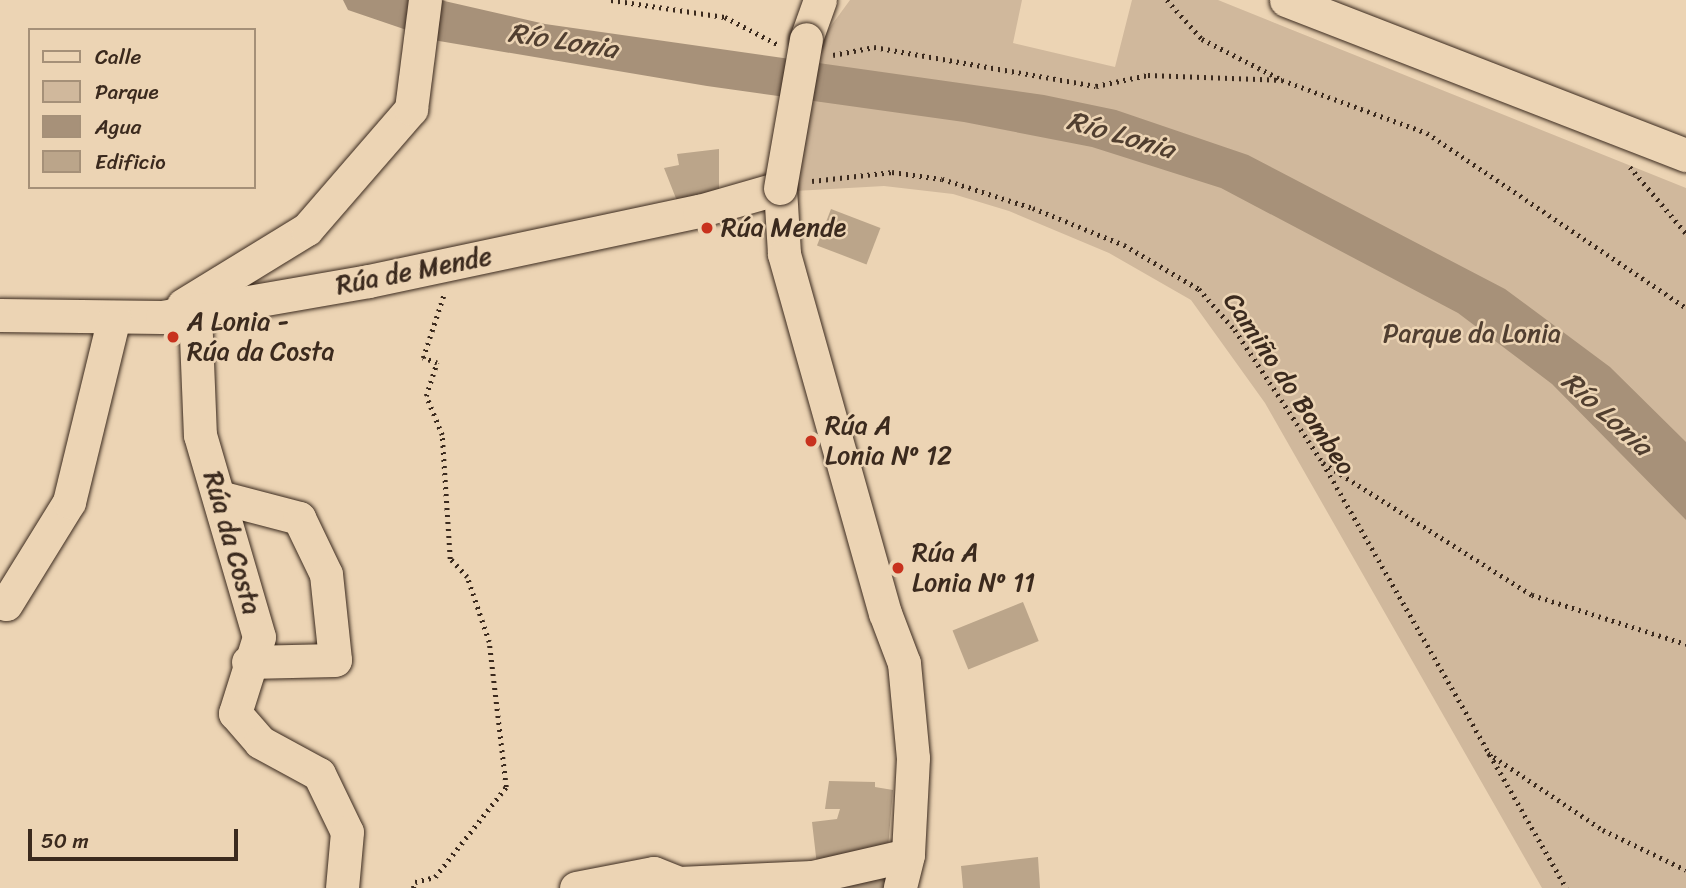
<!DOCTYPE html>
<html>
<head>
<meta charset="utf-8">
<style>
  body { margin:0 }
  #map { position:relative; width:1686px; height:888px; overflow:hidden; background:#ecd4b4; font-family:Sriracha,sans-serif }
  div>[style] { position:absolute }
  .green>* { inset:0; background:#d0b89c }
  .water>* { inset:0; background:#a79179 }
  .building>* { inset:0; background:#bba58a; transform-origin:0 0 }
  .path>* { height:4.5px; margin-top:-2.25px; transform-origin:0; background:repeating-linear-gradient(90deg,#3b2a1e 0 2px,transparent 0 7px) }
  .roads { filter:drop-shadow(0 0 2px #3b2a1e) drop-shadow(0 0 2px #3b2a1e) }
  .minor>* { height:33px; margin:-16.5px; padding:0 16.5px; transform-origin:16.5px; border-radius:16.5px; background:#ecd4b4 }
  .bridges { filter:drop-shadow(0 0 2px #3b2a1e) drop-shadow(0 0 2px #3b2a1e) }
  .minor-bridge>* { height:33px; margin:-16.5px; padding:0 16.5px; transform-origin:16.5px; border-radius:16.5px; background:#ecd4b4 }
  .dots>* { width:19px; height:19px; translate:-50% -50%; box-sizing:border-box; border:4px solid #ecd4b4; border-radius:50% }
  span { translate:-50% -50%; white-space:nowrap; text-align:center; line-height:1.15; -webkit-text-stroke:5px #ecd4b4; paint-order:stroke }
  .poi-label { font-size:26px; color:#3b2a1e }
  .left { translate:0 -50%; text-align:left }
  .street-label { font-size:26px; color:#3b2a1e }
  .park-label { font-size:26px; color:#513f31 }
  .water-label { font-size:28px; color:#513f30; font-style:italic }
  .legend { position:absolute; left:28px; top:28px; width:228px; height:161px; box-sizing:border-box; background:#ecd4b4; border:2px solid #a59078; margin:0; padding:9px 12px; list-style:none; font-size:21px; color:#3b2a1e }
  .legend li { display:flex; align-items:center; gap:14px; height:35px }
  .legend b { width:35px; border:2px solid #a59078 }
  .scale { position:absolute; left:28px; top:829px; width:210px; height:32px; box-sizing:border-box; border:4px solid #3b2a1e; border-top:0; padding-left:9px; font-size:21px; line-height:24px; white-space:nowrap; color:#3b2a1e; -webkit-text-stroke:5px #ecd4b4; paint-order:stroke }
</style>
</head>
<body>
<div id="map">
  <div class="green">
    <div style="clip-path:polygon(850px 0,1022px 0,1013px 43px,1115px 67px,1132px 0,1218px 0,1686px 188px,1686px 888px,1542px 888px,1265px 403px,1191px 300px,1109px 253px,1009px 211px,953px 194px,884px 186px,795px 191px,823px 37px)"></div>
  </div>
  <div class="water">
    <div style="clip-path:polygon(343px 0,440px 0,545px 24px,1044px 95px,1116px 110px,1248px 155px,1505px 289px,1610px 367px,1686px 442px,1686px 520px,1552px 384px,1458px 313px,1221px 188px,1092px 147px,964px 122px,707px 86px,439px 41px,348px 10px)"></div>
  </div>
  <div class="building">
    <div style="clip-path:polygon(719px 149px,719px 192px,677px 201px,664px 168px,679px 165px,677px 154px)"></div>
    <div style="left:831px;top:209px;width:53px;height:39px;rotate:21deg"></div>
    <div style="left:1023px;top:602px;width:42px;height:76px;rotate:68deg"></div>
    <div style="clip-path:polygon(829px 781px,875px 782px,875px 787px,893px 790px,887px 860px,818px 874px,812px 822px,837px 819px,840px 809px,825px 809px)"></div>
    <div style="clip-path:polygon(1038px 857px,1040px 888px,963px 888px,961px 866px)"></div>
    <div style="clip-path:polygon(888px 863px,884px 888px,821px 888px)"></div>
  </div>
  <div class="path">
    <div style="left:611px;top:0;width:115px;rotate:8.5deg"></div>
    <div style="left:725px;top:17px;width:59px;rotate:27.4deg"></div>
    <div style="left:1167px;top:0;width:52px;rotate:48.1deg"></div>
    <div style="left:1202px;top:39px;width:90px;rotate:27.1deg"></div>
    <div style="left:1282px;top:80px;width:154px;rotate:20.1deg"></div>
    <div style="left:1427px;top:133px;width:313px;rotate:34deg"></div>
    <div style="left:833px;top:55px;width:42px;rotate:-11deg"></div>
    <div style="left:874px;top:47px;width:225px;rotate:10deg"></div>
    <div style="left:1096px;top:86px;width:53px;rotate:-11.9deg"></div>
    <div style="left:1148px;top:75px;width:134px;rotate:2.1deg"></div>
    <div style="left:1630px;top:167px;width:87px;rotate:49.7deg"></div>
    <div style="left:812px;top:181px;width:81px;rotate:-6.4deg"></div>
    <div style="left:892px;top:172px;width:50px;rotate:8deg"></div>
    <div style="left:942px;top:179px;width:96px;rotate:17.7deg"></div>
    <div style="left:1033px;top:208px;width:98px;rotate:22.1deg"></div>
    <div style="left:1124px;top:245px;width:87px;rotate:30.4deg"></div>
    <div style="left:1199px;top:289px;width:55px;rotate:48.7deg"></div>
    <div style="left:1235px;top:330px;width:159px;rotate:56.5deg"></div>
    <div style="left:1323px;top:463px;width:490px;rotate:60.2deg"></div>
    <div style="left:1323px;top:463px;width:247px;rotate:32.3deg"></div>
    <div style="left:1532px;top:595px;width:162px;rotate:17.7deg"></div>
    <div style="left:1488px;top:753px;width:138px;rotate:33.8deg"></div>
    <div style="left:1603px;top:830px;width:92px;rotate:25.7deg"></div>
    <div style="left:413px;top:888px;width:6px;rotate:-72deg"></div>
    <div style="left:415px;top:882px;width:21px;rotate:-14deg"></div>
    <div style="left:435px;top:877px;width:115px;rotate:-51.7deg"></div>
    <div style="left:506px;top:787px;width:146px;rotate:-96.7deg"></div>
    <div style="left:489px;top:642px;width:69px;rotate:-108.7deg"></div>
    <div style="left:467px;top:577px;width:25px;rotate:-133deg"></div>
    <div style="left:450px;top:559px;width:124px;rotate:-93.7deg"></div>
    <div style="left:442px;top:435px;width:42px;rotate:-112.3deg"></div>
    <div style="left:426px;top:396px;width:35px;rotate:-72deg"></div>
    <div style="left:437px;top:363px;width:15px;rotate:-160deg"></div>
    <div style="left:423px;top:358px;width:67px;rotate:-71.8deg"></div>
  </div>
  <div class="roads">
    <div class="minor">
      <div style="left:1286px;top:0;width:429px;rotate:21.2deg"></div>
      <div style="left:806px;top:39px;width:41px;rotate:-70.3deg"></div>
      <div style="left:183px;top:305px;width:145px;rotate:-31.5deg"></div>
      <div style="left:307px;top:229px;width:159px;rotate:-49.1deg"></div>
      <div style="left:411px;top:109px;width:110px;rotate:-82.7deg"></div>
      <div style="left:195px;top:312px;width:123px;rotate:87.7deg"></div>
      <div style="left:200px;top:435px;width:210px;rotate:73.7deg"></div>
      <div style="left:259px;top:637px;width:80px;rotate:107.5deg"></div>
      <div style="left:235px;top:713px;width:38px;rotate:49deg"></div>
      <div style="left:260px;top:742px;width:67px;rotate:28.5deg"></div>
      <div style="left:319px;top:774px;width:64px;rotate:64.2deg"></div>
      <div style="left:347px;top:832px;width:56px;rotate:95.1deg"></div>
      <div style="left:0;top:315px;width:162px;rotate:0.7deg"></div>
      <div style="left:162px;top:317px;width:210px;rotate:-9.9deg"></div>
      <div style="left:369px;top:281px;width:337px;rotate:-12deg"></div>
      <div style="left:699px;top:211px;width:84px;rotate:-15.9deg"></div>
      <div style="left:780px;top:188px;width:66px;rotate:86.5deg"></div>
      <div style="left:784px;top:254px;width:373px;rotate:74.3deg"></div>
      <div style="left:885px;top:613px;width:53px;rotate:69.2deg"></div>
      <div style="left:904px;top:663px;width:95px;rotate:84.6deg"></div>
      <div style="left:913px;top:758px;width:97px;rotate:93deg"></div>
      <div style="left:908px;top:855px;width:34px;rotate:104deg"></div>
      <div style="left:219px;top:497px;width:83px;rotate:14.7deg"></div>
      <div style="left:299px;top:518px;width:62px;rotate:64.3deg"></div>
      <div style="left:326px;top:574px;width:86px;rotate:84deg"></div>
      <div style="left:335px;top:660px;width:87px;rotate:178.7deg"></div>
      <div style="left:0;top:602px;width:6px;rotate:18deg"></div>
      <div style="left:6px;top:604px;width:120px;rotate:-58.3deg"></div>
      <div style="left:69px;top:502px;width:190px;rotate:-76.3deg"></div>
      <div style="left:576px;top:888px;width:79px;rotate:-10.9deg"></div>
      <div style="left:654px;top:873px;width:27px;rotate:22deg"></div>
      <div style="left:679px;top:883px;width:133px;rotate:-2.6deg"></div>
      <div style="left:812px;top:877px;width:98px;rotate:-12.9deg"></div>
    </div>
  </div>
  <div class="bridges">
    <div class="minor-bridge">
      <div style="left:780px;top:188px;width:151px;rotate:-80.1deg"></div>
    </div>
  </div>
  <div class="dots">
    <div style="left:707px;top:228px;background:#c8321e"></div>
    <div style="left:173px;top:337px;background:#c8321e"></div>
    <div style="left:811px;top:441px;background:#c8321e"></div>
    <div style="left:898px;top:568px;background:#c8321e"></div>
  </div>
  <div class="poi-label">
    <span class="left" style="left:721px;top:228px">Rúa Mende</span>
    <span class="left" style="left:187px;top:337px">A Lonia -<br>Rúa da Costa</span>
    <span class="left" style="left:825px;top:441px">Rúa A<br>Lonia Nº 12</span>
    <span class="left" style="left:912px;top:568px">Rúa A<br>Lonia Nº 11</span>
  </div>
  <div class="street-label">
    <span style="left:414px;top:271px;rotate:-11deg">Rúa de Mende</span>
    <span style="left:1289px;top:384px;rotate:56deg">Camiño do Bombeo</span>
    <span style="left:232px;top:543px;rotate:74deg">Rúa da Costa</span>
  </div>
  <div class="park-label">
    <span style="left:1472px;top:334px">Parque da Lonia</span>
  </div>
  <div class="water-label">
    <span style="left:563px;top:41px;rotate:9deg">Río Lonia</span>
    <span style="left:1121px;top:135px;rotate:16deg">Río Lonia</span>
    <span style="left:1607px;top:414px;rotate:42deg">Río Lonia</span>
  </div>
  <ul class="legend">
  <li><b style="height:9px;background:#ecd4b4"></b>Calle</li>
  <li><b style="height:19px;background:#d0b89c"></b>Parque</li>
  <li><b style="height:19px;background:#a79179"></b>Agua</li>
  <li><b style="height:19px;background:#bba58a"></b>Edificio</li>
  </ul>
  <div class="scale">50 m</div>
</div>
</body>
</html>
